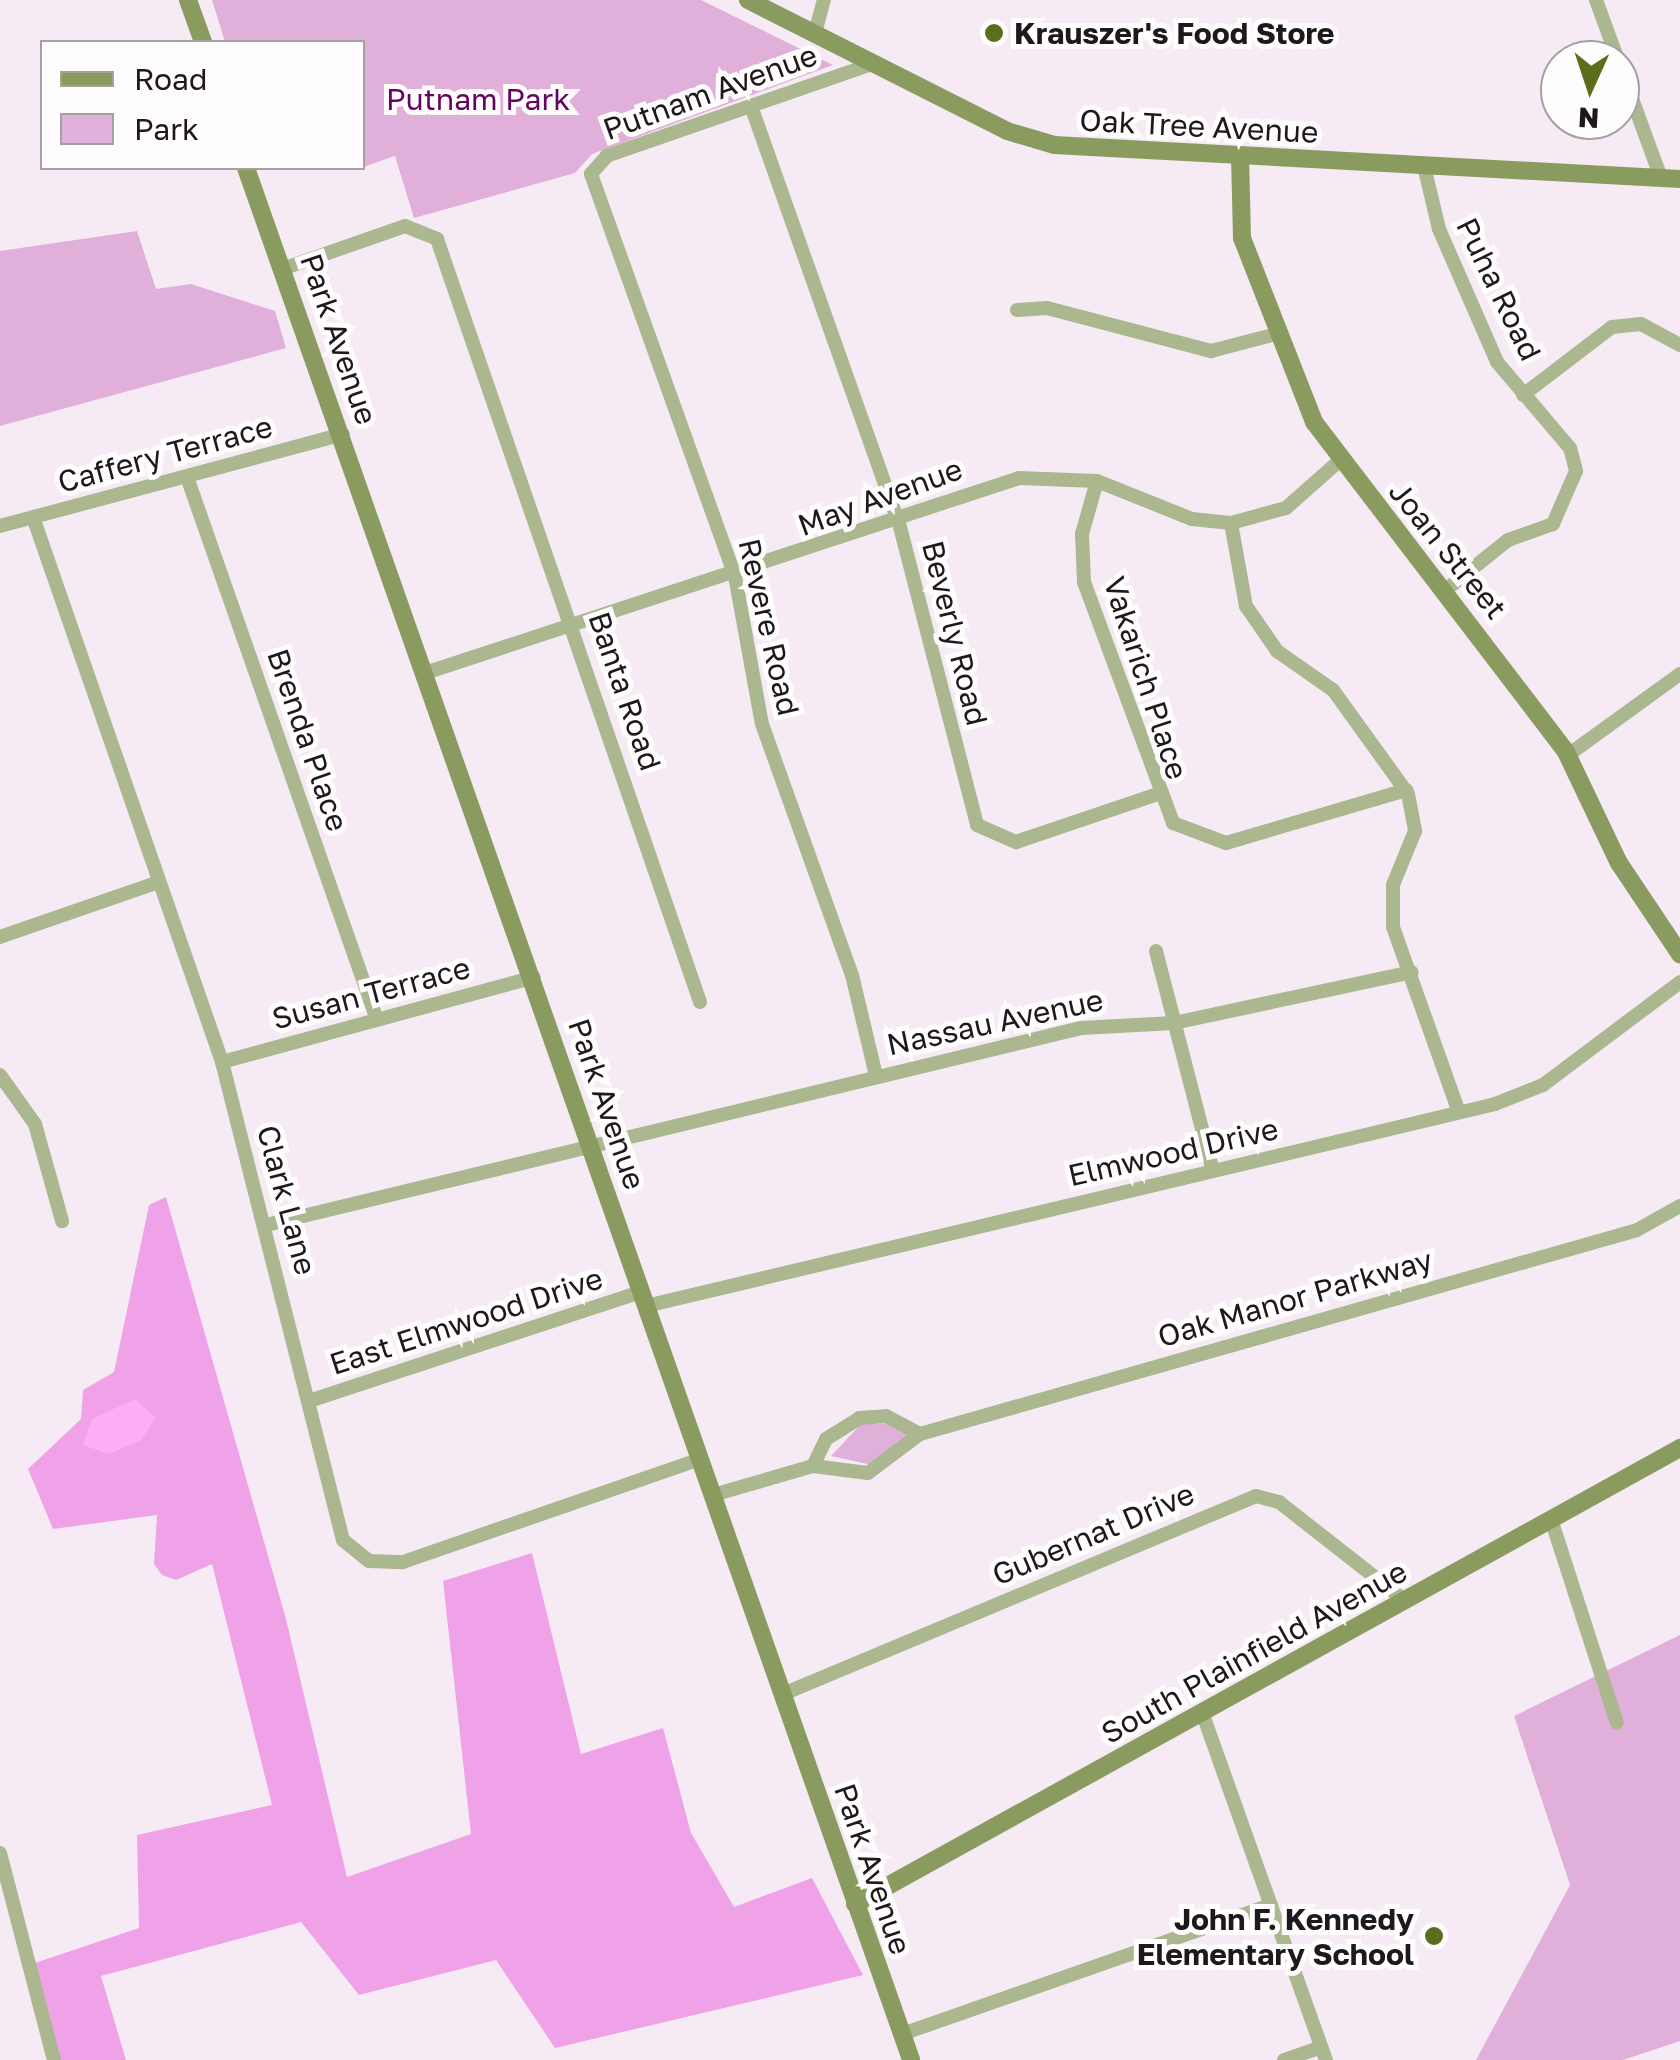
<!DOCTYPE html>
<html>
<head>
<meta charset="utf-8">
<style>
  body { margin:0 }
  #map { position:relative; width:1680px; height:2060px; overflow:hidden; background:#f6ebf5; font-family:"Golos Text",sans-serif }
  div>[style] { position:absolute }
  .green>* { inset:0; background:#e0afda }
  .forest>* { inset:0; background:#efa2e7 }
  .water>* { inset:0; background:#fcaef4 }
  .street>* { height:14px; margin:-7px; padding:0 7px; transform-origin:7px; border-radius:7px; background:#abb78f }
  .secondary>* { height:18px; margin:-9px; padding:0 9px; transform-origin:9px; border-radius:9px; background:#8a9b5f }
  .dots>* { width:28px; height:28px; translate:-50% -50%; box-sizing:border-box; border:5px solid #fefcfd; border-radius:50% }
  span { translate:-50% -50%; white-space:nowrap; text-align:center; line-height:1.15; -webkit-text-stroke:10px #fefcfd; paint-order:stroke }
  .poi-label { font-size:30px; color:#1c181b; font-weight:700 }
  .left { translate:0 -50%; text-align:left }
  .right { translate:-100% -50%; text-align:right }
  .street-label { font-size:30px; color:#1c181b }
  .park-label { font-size:30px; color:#640360 }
  .legend { position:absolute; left:40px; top:40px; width:325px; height:130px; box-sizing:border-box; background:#fefcfd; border:2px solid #a4a1a3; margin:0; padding:12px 18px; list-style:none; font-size:30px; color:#1c181b }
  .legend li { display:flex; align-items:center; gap:20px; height:50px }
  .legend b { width:50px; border:2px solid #a4a1a3 }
  .north { position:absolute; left:1540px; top:40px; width:100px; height:100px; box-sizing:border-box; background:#fefcfd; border:2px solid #a4a1a3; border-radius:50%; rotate:183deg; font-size:28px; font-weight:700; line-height:40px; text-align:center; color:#1c181b }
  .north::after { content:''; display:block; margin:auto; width:35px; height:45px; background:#5a6e1c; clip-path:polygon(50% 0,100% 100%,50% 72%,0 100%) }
</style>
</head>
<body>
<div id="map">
  <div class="green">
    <div style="clip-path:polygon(212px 0,701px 0,833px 65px,592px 154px,575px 173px,414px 218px,395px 156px,363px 167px,362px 42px,225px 42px)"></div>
    <div style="clip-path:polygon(137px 231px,156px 289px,191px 284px,275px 311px,286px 348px,0 426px,0 251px)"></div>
    <div style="clip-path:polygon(862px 1423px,891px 1424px,908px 1434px,872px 1465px,831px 1456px)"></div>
    <div style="clip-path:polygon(1680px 1635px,1680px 2041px,1623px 2060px,1476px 2060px,1570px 1885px,1514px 1716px)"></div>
  </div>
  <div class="forest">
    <div style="clip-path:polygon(166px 1197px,286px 1619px,347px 1877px,471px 1834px,443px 1581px,532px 1553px,581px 1754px,663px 1728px,691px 1833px,734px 1907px,812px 1878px,863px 1975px,555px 2048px,496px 1960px,359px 1995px,301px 1922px,101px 1976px,126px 2060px,56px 2060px,32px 1964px,139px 1928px,137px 1835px,272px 1805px,212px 1564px,176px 1580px,162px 1575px,154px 1564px,157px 1515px,53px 1529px,28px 1469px,81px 1419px,83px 1390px,114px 1372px,149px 1205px)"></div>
  </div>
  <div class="water">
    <div style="clip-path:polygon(135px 1399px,156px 1418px,140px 1441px,109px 1454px,83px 1445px,92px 1419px)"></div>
  </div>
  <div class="street">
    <div style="left:1596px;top:0;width:64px;rotate:69.9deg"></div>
    <div style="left:815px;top:33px;width:34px;rotate:-75deg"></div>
    <div style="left:875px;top:63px;width:284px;rotate:160.9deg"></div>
    <div style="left:607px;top:156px;width:24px;rotate:132deg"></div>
    <div style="left:591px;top:174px;width:427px;rotate:70.3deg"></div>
    <div style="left:735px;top:576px;width:150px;rotate:79.7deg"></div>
    <div style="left:762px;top:724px;width:267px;rotate:70.3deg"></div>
    <div style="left:852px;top:975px;width:104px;rotate:76.6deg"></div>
    <div style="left:1620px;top:66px;width:119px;rotate:69.9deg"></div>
    <div style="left:751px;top:106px;width:442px;rotate:70.5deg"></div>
    <div style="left:899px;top:523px;width:312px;rotate:75.5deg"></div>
    <div style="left:977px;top:825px;width:43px;rotate:23.6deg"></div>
    <div style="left:1016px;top:842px;width:147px;rotate:-18.7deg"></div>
    <div style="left:1424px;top:166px;width:65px;rotate:76.6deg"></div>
    <div style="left:1439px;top:229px;width:145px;rotate:66.4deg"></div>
    <div style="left:1497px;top:362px;width:113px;rotate:49.7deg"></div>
    <div style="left:1570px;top:448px;width:24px;rotate:75deg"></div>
    <div style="left:1576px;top:471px;width:58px;rotate:113.5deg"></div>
    <div style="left:1553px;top:524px;width:48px;rotate:160.4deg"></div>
    <div style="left:1508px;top:540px;width:77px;rotate:141.3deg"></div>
    <div style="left:285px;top:268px;width:127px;rotate:-19.3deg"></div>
    <div style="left:405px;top:226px;width:35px;rotate:22deg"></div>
    <div style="left:437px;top:239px;width:807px;rotate:70.98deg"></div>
    <div style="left:1017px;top:310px;width:30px;rotate:-4deg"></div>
    <div style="left:1047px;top:308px;width:170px;rotate:14.7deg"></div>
    <div style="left:1211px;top:351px;width:71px;rotate:-14.6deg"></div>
    <div style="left:1523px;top:395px;width:112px;rotate:-37.4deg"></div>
    <div style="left:1612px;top:327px;width:29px;rotate:-6deg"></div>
    <div style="left:1641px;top:324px;width:44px;rotate:28.3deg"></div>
    <div style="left:187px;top:477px;width:575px;rotate:70.71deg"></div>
    <div style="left:1097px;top:481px;width:55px;rotate:105.8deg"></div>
    <div style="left:1082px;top:534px;width:48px;rotate:87.6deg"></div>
    <div style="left:1084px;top:582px;width:257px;rotate:69.7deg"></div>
    <div style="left:1173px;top:823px;width:57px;rotate:20.7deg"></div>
    <div style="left:1226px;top:843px;width:188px;rotate:-16.4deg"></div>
    <div style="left:33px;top:517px;width:577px;rotate:70.87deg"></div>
    <div style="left:222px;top:1062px;width:493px;rotate:75.8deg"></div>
    <div style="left:343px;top:1540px;width:33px;rotate:39deg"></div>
    <div style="left:369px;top:1561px;width:34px;rotate:2deg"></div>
    <div style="left:403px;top:1562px;width:314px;rotate:-19.1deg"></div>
    <div style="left:1231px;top:523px;width:84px;rotate:79.8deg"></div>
    <div style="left:1246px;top:606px;width:55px;rotate:55.4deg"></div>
    <div style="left:1277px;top:651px;width:68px;rotate:34.9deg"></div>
    <div style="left:1333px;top:690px;width:128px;rotate:54.2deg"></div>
    <div style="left:1408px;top:794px;width:38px;rotate:79deg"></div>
    <div style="left:1415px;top:831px;width:58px;rotate:112.2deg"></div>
    <div style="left:1393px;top:885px;width:42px;rotate:90deg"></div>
    <div style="left:1393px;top:927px;width:196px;rotate:70.4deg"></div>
    <div style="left:0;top:526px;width:355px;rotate:-15deg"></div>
    <div style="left:428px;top:672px;width:622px;rotate:-18.17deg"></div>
    <div style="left:1019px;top:478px;width:78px;rotate:2.2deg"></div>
    <div style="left:1097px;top:481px;width:102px;rotate:21.8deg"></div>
    <div style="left:1192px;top:519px;width:39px;rotate:6deg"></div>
    <div style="left:1231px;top:523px;width:57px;rotate:-15.3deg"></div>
    <div style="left:1286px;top:508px;width:69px;rotate:-41.5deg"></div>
    <div style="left:1568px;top:755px;width:138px;rotate:-35.9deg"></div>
    <div style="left:0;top:937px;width:165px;rotate:-19.1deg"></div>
    <div style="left:1156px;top:951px;width:227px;rotate:75.5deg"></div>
    <div style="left:222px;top:1062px;width:323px;rotate:-15.2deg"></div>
    <div style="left:0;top:1075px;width:60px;rotate:54.5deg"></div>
    <div style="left:35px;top:1124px;width:101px;rotate:74.4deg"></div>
    <div style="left:266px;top:1225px;width:838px;rotate:-13.59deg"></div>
    <div style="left:1081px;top:1028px;width:93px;rotate:-3.1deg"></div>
    <div style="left:1174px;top:1023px;width:243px;rotate:-12.1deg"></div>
    <div style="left:646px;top:1306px;width:873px;rotate:-13.38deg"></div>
    <div style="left:1495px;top:1104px;width:52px;rotate:-21.6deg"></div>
    <div style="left:1543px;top:1085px;width:171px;rotate:-36.9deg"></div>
    <div style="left:309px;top:1401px;width:349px;rotate:-18.2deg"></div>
    <div style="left:813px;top:1466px;width:30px;rotate:-64deg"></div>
    <div style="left:826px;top:1439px;width:39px;rotate:-32deg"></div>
    <div style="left:859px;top:1418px;width:27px;rotate:-4deg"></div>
    <div style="left:886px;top:1416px;width:38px;rotate:28deg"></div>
    <div style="left:713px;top:1495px;width:104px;rotate:-16.2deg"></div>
    <div style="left:813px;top:1466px;width:55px;rotate:7.3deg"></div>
    <div style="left:868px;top:1473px;width:65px;rotate:-36.9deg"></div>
    <div style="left:920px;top:1434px;width:745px;rotate:-15.88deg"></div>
    <div style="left:1637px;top:1230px;width:49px;rotate:-29.2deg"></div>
    <div style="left:1551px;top:1519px;width:214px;rotate:72.1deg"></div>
    <div style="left:783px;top:1694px;width:513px;rotate:-22.71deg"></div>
    <div style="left:1256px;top:1496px;width:24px;rotate:15deg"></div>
    <div style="left:1279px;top:1502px;width:159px;rotate:38.1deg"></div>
    <div style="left:1202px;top:1712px;width:369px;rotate:70.4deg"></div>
    <div style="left:0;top:1853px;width:214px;rotate:75.4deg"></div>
    <div style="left:902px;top:2034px;width:391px;rotate:-19.3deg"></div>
    <div style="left:1284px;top:2060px;width:39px;rotate:-19deg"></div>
  </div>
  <div class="secondary">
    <div style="left:188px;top:0;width:45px;rotate:70.3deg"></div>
    <div style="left:748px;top:0;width:290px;rotate:26.8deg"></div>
    <div style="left:1007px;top:131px;width:49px;rotate:16.6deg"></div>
    <div style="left:1054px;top:145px;width:627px;rotate:3.11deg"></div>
    <div style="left:1240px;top:156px;width:82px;rotate:88.6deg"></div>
    <div style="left:1242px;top:238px;width:198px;rotate:68.6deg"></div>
    <div style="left:1314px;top:422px;width:415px;rotate:52.6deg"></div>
    <div style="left:1566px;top:752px;width:123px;rotate:64.5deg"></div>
    <div style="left:1619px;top:863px;width:110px;rotate:56.2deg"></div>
    <div style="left:246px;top:168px;width:2005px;rotate:70.63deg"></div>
    <div style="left:855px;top:1904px;width:943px;rotate:-28.93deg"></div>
  </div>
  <div class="dots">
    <div style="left:994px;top:33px;background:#5a6e1c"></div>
    <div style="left:1434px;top:1936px;background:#5a6e1c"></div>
  </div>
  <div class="poi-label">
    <span class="left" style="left:1014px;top:33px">Krauszer's Food Store</span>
    <span class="right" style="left:1414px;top:1936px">John F. Kennedy<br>Elementary School</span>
  </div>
  <div class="street-label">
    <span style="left:710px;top:92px;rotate:-20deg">Putnam Avenue</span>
    <span style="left:1199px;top:126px;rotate:3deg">Oak Tree Avenue</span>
    <span style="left:1499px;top:289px;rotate:64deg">Puha Road</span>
    <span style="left:339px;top:339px;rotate:71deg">Park Avenue</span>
    <span style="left:165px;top:454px;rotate:-15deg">Caffery Terrace</span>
    <span style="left:880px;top:497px;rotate:-20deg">May Avenue</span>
    <span style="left:1448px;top:550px;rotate:51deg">Joan Street</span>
    <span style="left:769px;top:627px;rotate:77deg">Revere Road</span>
    <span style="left:955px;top:633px;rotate:76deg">Beverly Road</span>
    <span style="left:1146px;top:678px;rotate:72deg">Vakarich Place</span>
    <span style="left:625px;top:691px;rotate:71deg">Banta Road</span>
    <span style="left:308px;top:740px;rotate:71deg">Brenda Place</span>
    <span style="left:371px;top:993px;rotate:-15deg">Susan Terrace</span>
    <span style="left:995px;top:1022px;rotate:-12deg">Nassau Avenue</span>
    <span style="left:607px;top:1104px;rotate:71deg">Park Avenue</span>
    <span style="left:1173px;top:1152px;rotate:-13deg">Elmwood Drive</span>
    <span style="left:287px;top:1200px;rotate:75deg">Clark Lane</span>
    <span style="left:1295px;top:1298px;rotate:-16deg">Oak Manor Parkway</span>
    <span style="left:466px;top:1321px;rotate:-18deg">East Elmwood Drive</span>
    <span style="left:1093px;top:1534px;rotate:-23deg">Gubernat Drive</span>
    <span style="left:1254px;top:1652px;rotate:-29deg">South Plainfield Avenue</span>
    <span style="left:873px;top:1869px;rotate:71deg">Park Avenue</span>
  </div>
  <div class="park-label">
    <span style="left:478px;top:99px">Putnam Park</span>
  </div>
  <ul class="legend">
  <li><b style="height:12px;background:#8a9b5f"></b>Road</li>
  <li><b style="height:28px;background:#e0afda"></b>Park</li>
  </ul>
  <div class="north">N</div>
</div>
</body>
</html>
